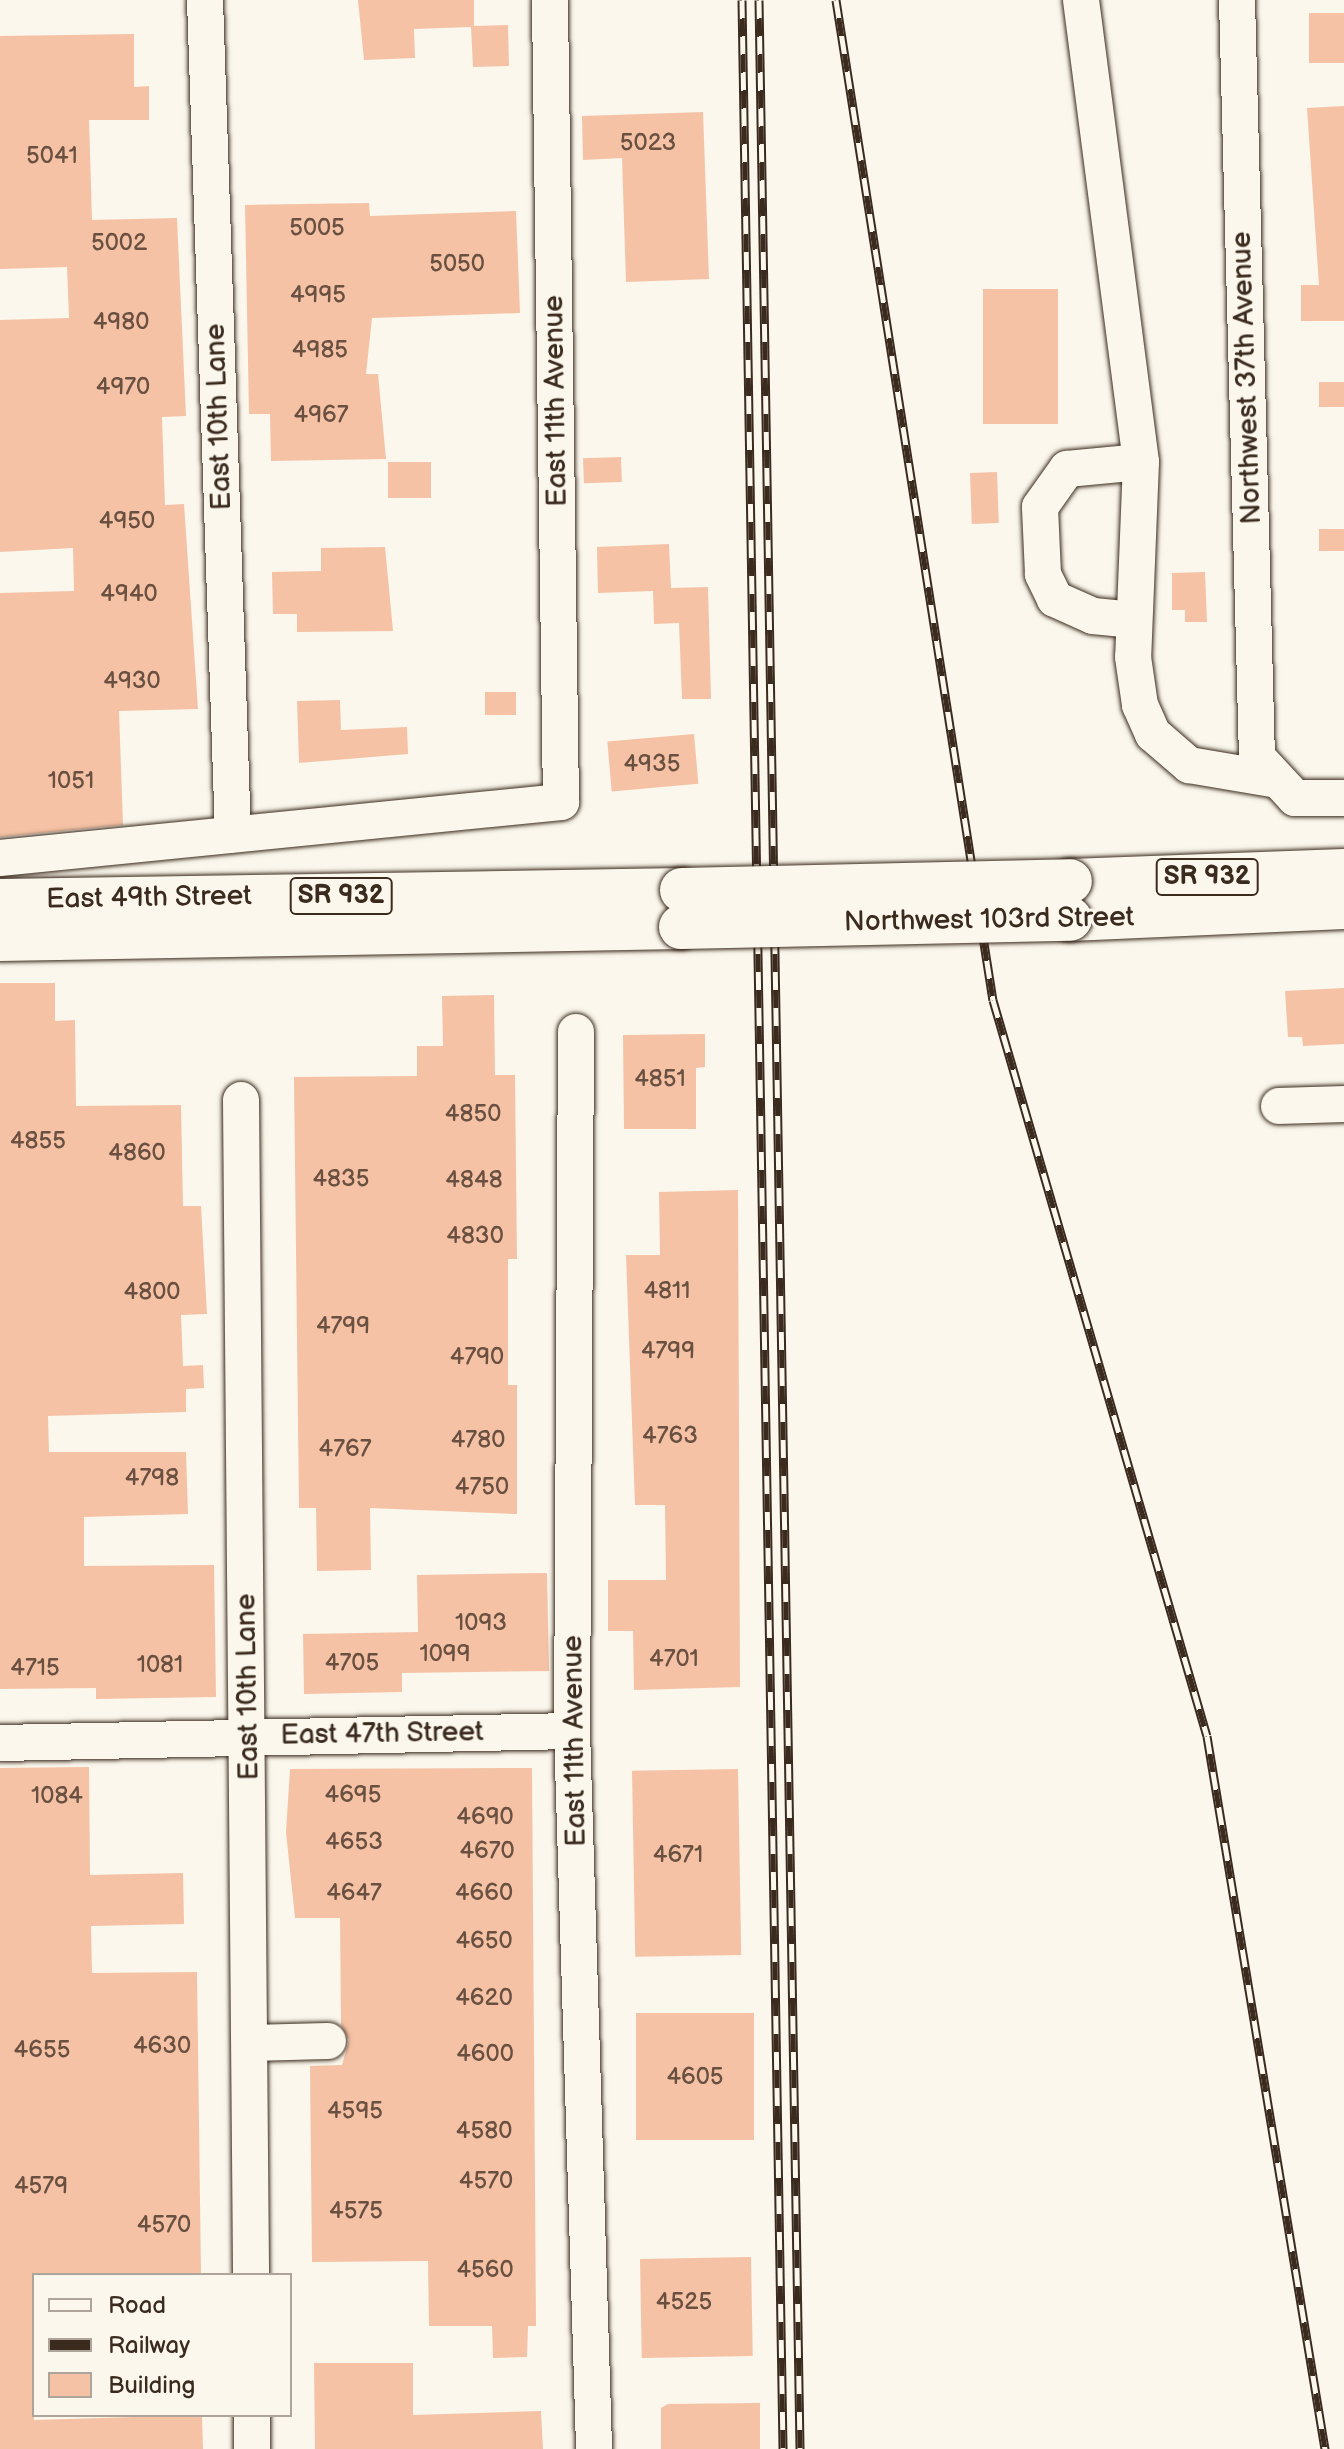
<!DOCTYPE html>
<html>
<head>
<meta charset="utf-8">
<style>
  body { margin:0 }
  #map { position:relative; width:1344px; height:2449px; overflow:hidden; background:#fbf7ec; font-family:"Balsamiq Sans",sans-serif }
  div>[style] { position:absolute }
  .building>* { inset:0; background:#f5c2a5; transform-origin:0 0 }
  .roads { filter:drop-shadow(0 0 2px #3b2a1e) drop-shadow(0 0 2px #3b2a1e) }
  .minor>* { height:36px; margin:-18px; padding:0 18px; transform-origin:18px; border-radius:18px; background:#fbf7ec }
  .major>* { height:44px; margin:-22px; padding:0 22px; transform-origin:22px; border-radius:22px; background:#fbf7ec }
  .rail>* { height:9px; margin-top:-4.5px; transform-origin:0; background:repeating-linear-gradient(90deg,#fbf7ec 0 18px,#3b2a1e 0 36px); box-sizing:border-box; border-block:2px solid #3b2a1e }
  .bridges { filter:drop-shadow(0 0 2px #3b2a1e) drop-shadow(0 0 2px #3b2a1e) }
  .major-bridge>* { height:44px; margin:-22px; padding:0 22px; transform-origin:22px; border-radius:22px; background:#fbf7ec }
  span { translate:-50% -50%; white-space:nowrap; text-align:center; line-height:1.15; -webkit-text-stroke:6px #fbf7ec; paint-order:stroke }
  .number-label { font-size:24px; color:#6a5040 }
  .number-label span { -webkit-text-stroke-width:0 }
  .shield-label span { padding:2px 6px; background:#fbf7ec; border:2px solid; border-radius:6px; -webkit-text-stroke-width:0 }
  .shield-label { font-size:26px; color:#3b2a1e; font-weight:700 }
  .street-label { font-size:28px; color:#3b2a1e }
  .legend { position:absolute; left:32px; top:2273px; width:260px; height:144px; box-sizing:border-box; background:#fbf7ec; border:2px solid #aea59a; margin:0; padding:10px 14px; list-style:none; font-size:24px; color:#3b2a1e }
  .legend li { display:flex; align-items:center; gap:16px; height:40px }
  .legend b { width:40px; border:2px solid #aea59a }
</style>
</head>
<body>
<div id="map">
  <div class="building">
    <div style="clip-path:polygon(358px 0,474px 0,474px 26px,508px 25px,509px 66px,473px 67px,471px 27px,414px 29px,415px 58px,364px 60px)"></div>
    <div style="left:1344px;top:13px;width:50px;height:35px;rotate:90deg"></div>
    <div style="clip-path:polygon(134px 34px,134px 87px,149px 86px,149px 120px,89px 120px,92px 220px,177px 218px,186px 416px,162px 417px,165px 505px,184px 504px,198px 709px,119px 711px,123px 825px,0 837px,0 593px,74px 591px,73px 548px,0 552px,0 320px,69px 318px,67px 267px,0 269px,0 36px)"></div>
    <div style="clip-path:polygon(1344px 106px,1344px 321px,1301px 321px,1301px 285px,1319px 285px,1307px 108px)"></div>
    <div style="clip-path:polygon(703px 112px,709px 279px,626px 282px,622px 158px,583px 160px,582px 116px)"></div>
    <div style="clip-path:polygon(369px 203px,370px 216px,516px 211px,520px 313px,372px 318px,366px 374px,378px 374px,386px 459px,271px 461px,270px 414px,249px 414px,245px 205px)"></div>
    <div style="left:983px;top:289px;width:75px;height:135px"></div>
    <div style="left:1319px;top:382px;width:25px;height:25px"></div>
    <div style="left:621px;top:457px;width:25px;height:38px;rotate:88deg"></div>
    <div style="left:388px;top:462px;width:43px;height:36px"></div>
    <div style="left:997px;top:472px;width:51px;height:27px;rotate:88deg"></div>
    <div style="left:1344px;top:529px;width:22px;height:25px;rotate:90deg"></div>
    <div style="clip-path:polygon(669px 544px,671px 588px,708px 587px,711px 699px,682px 699px,679px 623px,654px 624px,653px 591px,598px 593px,597px 547px)"></div>
    <div style="clip-path:polygon(385px 547px,393px 631px,297px 632px,297px 614px,273px 614px,272px 572px,321px 571px,321px 548px)"></div>
    <div style="clip-path:polygon(1205px 572px,1207px 622px,1185px 622px,1185px 610px,1172px 610px,1172px 573px)"></div>
    <div style="left:516px;top:692px;width:23px;height:31px;rotate:90deg"></div>
    <div style="clip-path:polygon(340px 700px,341px 730px,407px 727px,408px 754px,299px 763px,297px 701px)"></div>
    <div style="left:694px;top:734px;width:50px;height:87px;rotate:85deg"></div>
    <div style="clip-path:polygon(0 983px,55px 983px,55px 1021px,75px 1020px,76px 1106px,181px 1105px,183px 1206px,201px 1206px,207px 1314px,181px 1315px,183px 1366px,203px 1365px,204px 1388px,186px 1389px,186px 1412px,48px 1416px,49px 1452px,186px 1452px,188px 1514px,84px 1517px,84px 1566px,214px 1565px,216px 1697px,96px 1699px,96px 1688px,0 1689px)"></div>
    <div style="clip-path:polygon(1344px 988px,1344px 1044px,1303px 1046px,1302px 1037px,1288px 1037px,1285px 991px)"></div>
    <div style="clip-path:polygon(494px 995px,495px 1075px,515px 1075px,517px 1259px,508px 1259px,508px 1385px,517px 1385px,517px 1514px,370px 1508px,371px 1570px,317px 1571px,316px 1508px,299px 1508px,294px 1077px,417px 1076px,417px 1046px,443px 1046px,442px 996px)"></div>
    <div style="clip-path:polygon(705px 1034px,705px 1067px,696px 1068px,696px 1129px,624px 1129px,623px 1035px)"></div>
    <div style="clip-path:polygon(738px 1190px,740px 1687px,634px 1690px,633px 1631px,608px 1631px,608px 1580px,666px 1580px,665px 1505px,635px 1505px,626px 1255px,660px 1255px,659px 1192px)"></div>
    <div style="clip-path:polygon(547px 1573px,549px 1671px,402px 1673px,402px 1692px,304px 1694px,303px 1634px,418px 1632px,417px 1575px)"></div>
    <div style="clip-path:polygon(89px 1767px,90px 1875px,183px 1873px,184px 1924px,91px 1926px,92px 1973px,197px 1972px,201px 2275px,34px 2275px,34px 2420px,202px 2415px,203px 2449px,0 2449px,0 1768px)"></div>
    <div style="clip-path:polygon(532px 1768px,536px 2326px,528px 2326px,527px 2357px,493px 2358px,492px 2326px,429px 2326px,428px 2261px,312px 2262px,310px 2066px,342px 2065px,349px 2040px,341px 2025px,340px 1918px,295px 1918px,286px 1832px,290px 1769px)"></div>
    <div style="left:738px;top:1769px;width:186px;height:106px;rotate:89deg"></div>
    <div style="left:754px;top:2013px;width:127px;height:118px;rotate:90deg"></div>
    <div style="left:751px;top:2257px;width:99px;height:111px;rotate:89deg"></div>
    <div style="clip-path:polygon(314px 2363px,413px 2363px,413px 2415px,541px 2411px,543px 2449px,315px 2449px)"></div>
    <div style="clip-path:polygon(760px 2403px,760px 2449px,661px 2449px,661px 2408px,668px 2404px)"></div>
  </div>
  <div class="roads">
    <div class="minor">
      <div style="left:205px;top:0;width:835px;rotate:88.08deg"></div>
      <div style="left:1081px;top:0;width:466px;rotate:82.6deg"></div>
      <div style="left:1141px;top:462px;width:195px;rotate:92.3deg"></div>
      <div style="left:1133px;top:657px;width:49px;rotate:81.7deg"></div>
      <div style="left:1140px;top:705px;width:32px;rotate:66deg"></div>
      <div style="left:1153px;top:734px;width:48px;rotate:40.7deg"></div>
      <div style="left:1189px;top:765px;width:84px;rotate:9.6deg"></div>
      <div style="left:1237px;top:0;width:757px;rotate:88.49deg"></div>
      <div style="left:1257px;top:757px;width:56px;rotate:47.2deg"></div>
      <div style="left:1295px;top:798px;width:49px"></div>
      <div style="left:1134px;top:620px;width:41px;rotate:-174.4deg"></div>
      <div style="left:1093px;top:616px;width:42px;rotate:-155.9deg"></div>
      <div style="left:1055px;top:599px;width:28px;rotate:-116deg"></div>
      <div style="left:1043px;top:574px;width:67px;rotate:-92.6deg"></div>
      <div style="left:1040px;top:507px;width:47px;rotate:-54.6deg"></div>
      <div style="left:1067px;top:469px;width:74px;rotate:-5.4deg"></div>
      <div style="left:0;top:858px;width:564px;rotate:-5.7deg"></div>
      <div style="left:561px;top:802px;width:802px;rotate:-90.79deg"></div>
      <div style="left:576px;top:1032px;width:699px;rotate:90.33deg"></div>
      <div style="left:572px;top:1731px;width:718px;rotate:88.24deg"></div>
      <div style="left:241px;top:1100px;width:1175px;rotate:89.51deg"></div>
      <div style="left:1279px;top:1106px;width:65px;rotate:-1.8deg"></div>
      <div style="left:0;top:1743px;width:572px;rotate:-1.2deg"></div>
      <div style="left:250px;top:2043px;width:78px;rotate:-1.5deg"></div>
      <div style="left:252px;top:2415px;width:34px;rotate:90deg"></div>
    </div>
    <div class="major">
      <div style="left:1070px;top:881px;width:274px;rotate:-2.1deg"></div>
      <div style="left:0;top:901px;width:682px;rotate:-0.92deg"></div>
      <div style="left:1070px;top:919px;width:274px;rotate:-2.5deg"></div>
      <div style="left:0;top:939px;width:681px;rotate:-1.01deg"></div>
    </div>
  </div>
  <div class="rail">
    <div style="left:742px;top:0;width:2449px;rotate:89.04deg"></div>
    <div style="left:759px;top:0;width:2449px;rotate:89.04deg"></div>
    <div style="left:836px;top:0;width:1012px;rotate:81.08deg"></div>
    <div style="left:993px;top:1000px;width:766px;rotate:73.79deg"></div>
    <div style="left:1207px;top:1736px;width:723px;rotate:80.6deg"></div>
  </div>
  <div class="bridges">
    <div class="major-bridge">
      <div style="left:682px;top:890px;width:388px;rotate:-1.3deg"></div>
      <div style="left:681px;top:927px;width:389px;rotate:-1.2deg"></div>
    </div>
  </div>
  <div class="number-label">
    <span style="left:648px;top:143px">5023</span>
    <span style="left:52px;top:156px">5041</span>
    <span style="left:317px;top:228px">5005</span>
    <span style="left:119px;top:243px">5002</span>
    <span style="left:457px;top:264px">5050</span>
    <span style="left:318px;top:295px">4995</span>
    <span style="left:121px;top:322px">4980</span>
    <span style="left:320px;top:350px">4985</span>
    <span style="left:123px;top:387px">4970</span>
    <span style="left:321px;top:415px">4967</span>
    <span style="left:127px;top:521px">4950</span>
    <span style="left:129px;top:594px">4940</span>
    <span style="left:132px;top:681px">4930</span>
    <span style="left:652px;top:764px">4935</span>
    <span style="left:71px;top:781px">1051</span>
    <span style="left:660px;top:1079px">4851</span>
    <span style="left:473px;top:1114px">4850</span>
    <span style="left:38px;top:1141px">4855</span>
    <span style="left:137px;top:1153px">4860</span>
    <span style="left:341px;top:1179px">4835</span>
    <span style="left:474px;top:1180px">4848</span>
    <span style="left:475px;top:1236px">4830</span>
    <span style="left:667px;top:1291px">4811</span>
    <span style="left:152px;top:1292px">4800</span>
    <span style="left:343px;top:1326px">4799</span>
    <span style="left:668px;top:1351px">4799</span>
    <span style="left:477px;top:1357px">4790</span>
    <span style="left:670px;top:1436px">4763</span>
    <span style="left:478px;top:1440px">4780</span>
    <span style="left:345px;top:1449px">4767</span>
    <span style="left:152px;top:1478px">4798</span>
    <span style="left:482px;top:1487px">4750</span>
    <span style="left:481px;top:1623px">1093</span>
    <span style="left:445px;top:1654px">1099</span>
    <span style="left:674px;top:1659px">4701</span>
    <span style="left:352px;top:1663px">4705</span>
    <span style="left:160px;top:1665px">1081</span>
    <span style="left:35px;top:1668px">4715</span>
    <span style="left:353px;top:1795px">4695</span>
    <span style="left:57px;top:1796px">1084</span>
    <span style="left:485px;top:1817px">4690</span>
    <span style="left:354px;top:1842px">4653</span>
    <span style="left:487px;top:1851px">4670</span>
    <span style="left:678px;top:1855px">4671</span>
    <span style="left:354px;top:1893px">4647</span>
    <span style="left:484px;top:1893px">4660</span>
    <span style="left:484px;top:1941px">4650</span>
    <span style="left:484px;top:1998px">4620</span>
    <span style="left:162px;top:2046px">4630</span>
    <span style="left:42px;top:2050px">4655</span>
    <span style="left:485px;top:2054px">4600</span>
    <span style="left:695px;top:2077px">4605</span>
    <span style="left:355px;top:2111px">4595</span>
    <span style="left:484px;top:2131px">4580</span>
    <span style="left:486px;top:2181px">4570</span>
    <span style="left:41px;top:2186px">4579</span>
    <span style="left:356px;top:2211px">4575</span>
    <span style="left:164px;top:2225px">4570</span>
    <span style="left:485px;top:2270px">4560</span>
    <span style="left:684px;top:2302px">4525</span>
  </div>
  <div class="shield-label">
    <span style="left:1207px;top:877px">SR 932</span>
    <span style="left:341px;top:896px">SR 932</span>
  </div>
  <div class="street-label">
    <span style="left:1247px;top:378px;rotate:-92deg">Northwest 37th Avenue</span>
    <span style="left:556px;top:401px;rotate:-91deg">East 11th Avenue</span>
    <span style="left:219px;top:417px;rotate:-92deg">East 10th Lane</span>
    <span style="left:149px;top:898px;rotate:-1deg">East 49th Street</span>
    <span style="left:989px;top:920px;rotate:-1deg">Northwest 103rd Street</span>
    <span style="left:248px;top:1687px;rotate:-91deg">East 10th Lane</span>
    <span style="left:382px;top:1734px;rotate:-1deg">East 47th Street</span>
    <span style="left:575px;top:1741px;rotate:-91deg">East 11th Avenue</span>
  </div>
  <ul class="legend">
  <li><b style="height:10px;background:#fbf7ec"></b>Road</li>
  <li><b style="height:10px;background:#3b2a1e"></b>Railway</li>
  <li><b style="height:22px;background:#f5c2a5"></b>Building</li>
  </ul>
</div>
</body>
</html>
